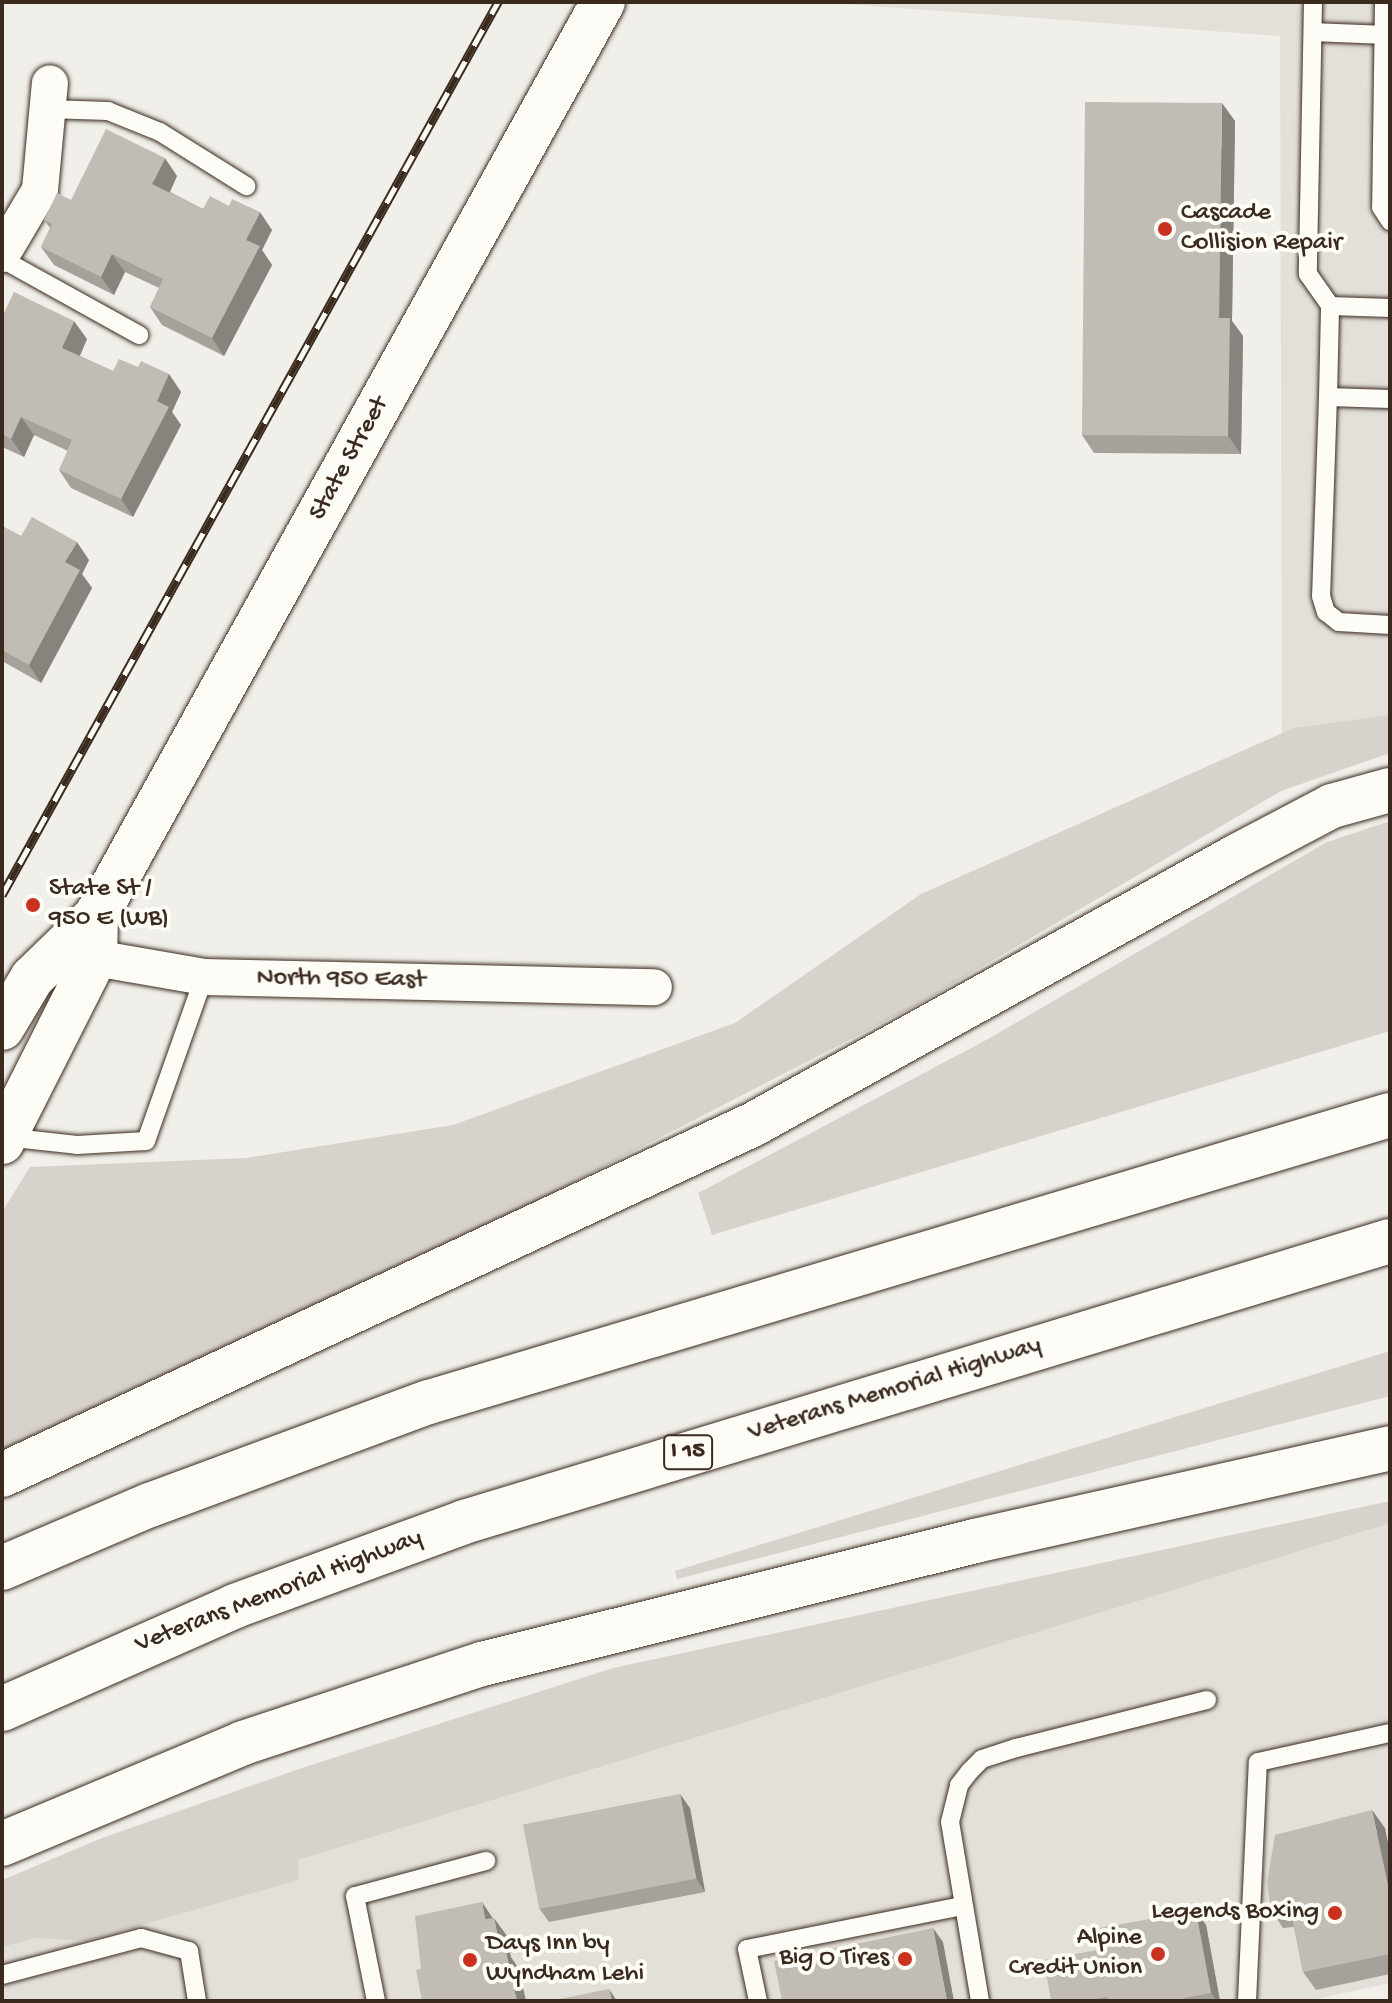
<!DOCTYPE html>
<html>
<head>
<meta charset="utf-8">
<style>
  body { margin:0 }
  #map { position:relative; width:1392px; height:2003px; overflow:hidden; background:#f1efea; font-family:"Gochi Hand",sans-serif }
  div>[style] { position:absolute }
  .built>* { inset:0; background:#e3e0da }
  .green>* { inset:0; background:#d7d2cc }
  .roads { filter:drop-shadow(0 0 2px #3b2a1e) drop-shadow(0 0 2px #3b2a1e) }
  .service>* { height:18px; margin:-9px; padding:0 9px; transform-origin:9px; border-radius:9px; background:#fdfcf7 }
  .minor>* { height:36px; margin:-18px; padding:0 18px; transform-origin:18px; border-radius:18px; background:#fdfcf7 }
  .secondary>* { height:44px; margin:-22px; padding:0 22px; transform-origin:22px; border-radius:22px; background:#fdfcf7 }
  .motorway>* { height:44px; margin:-22px; padding:0 22px; transform-origin:22px; border-radius:22px; background:#fdfcf7 }
  .rail>* { height:9px; margin-top:-4.5px; transform-origin:0; background:repeating-linear-gradient(90deg,#fdfcf7 0 18px,#3b2a1e 0 36px); box-sizing:border-box; border-block:2px solid #3b2a1e }
  .wall>* { inset:0; background:#a6a29b }
  .shaded-wall>* { inset:0; background:#87847e }
  .building>* { inset:0; background:#c1bcb4; transform-origin:0 0 }
  .dots>* { width:22px; height:22px; translate:-50% -50%; box-sizing:border-box; border:4px solid #fdfcf7; border-radius:50% }
  span { translate:-50% -50%; white-space:nowrap; text-align:center; line-height:1.15; -webkit-text-stroke:8px #fdfcf7; paint-order:stroke }
  .shield-label span { padding:2px 6px; background:#fdfcf7; border:2px solid; border-radius:6px; -webkit-text-stroke-width:0 }
  .shield-label { font-size:24px; color:#3b2a1e; font-weight:700 }
  .poi-label { font-size:26px; color:#3b2a1e }
  .left { translate:0 -50%; text-align:left }
  .right { translate:-100% -50%; text-align:right }
  .street-label { font-size:26px; color:#3b2a1e }
  .frame { position:absolute; inset:0; border:4px solid #3b2a1e; pointer-events:none }
</style>
</head>
<body>
<div id="map">
  <div class="built">
    <div style="clip-path:polygon(817px 2px,1390px 2px,1390px 736px,1282px 757px,1280px 36px)"></div>
    <div style="clip-path:polygon(1390px 1512px,1390px 1983px,1307px 2001px,2px 2001px,2px 1944px)"></div>
  </div>
  <div class="green">
    <div style="clip-path:polygon(1390px 715px,1390px 753px,1281px 791px,917px 1005px,469px 1236px,2px 1464px,2px 1212px,30px 1167px,246px 1158px,453px 1125px,735px 1023px,921px 894px,1235px 754px,1294px 728px)"></div>
    <div style="clip-path:polygon(1390px 821px,1390px 1031px,712px 1235px,698px 1193px,988px 1039px,1327px 842px)"></div>
    <div style="clip-path:polygon(1390px 1351px,1390px 1396px,677px 1579px,675px 1571px)"></div>
    <div style="clip-path:polygon(1390px 1501px,1390px 1523px,298px 1860px,299px 1880px,86px 1941px,35px 1938px,2px 1947px,2px 1880px,102px 1838px,302px 1768px,613px 1668px)"></div>
  </div>
  <div class="roads">
    <div class="service">
      <div style="left:1313px;top:2px;width:272px;rotate:91.1deg"></div>
      <div style="left:1308px;top:274px;width:39px;rotate:55deg"></div>
      <div style="left:1330px;top:306px;width:60px;rotate:1.9deg"></div>
      <div style="left:1384px;top:2px;width:205px;rotate:90.8deg"></div>
      <div style="left:1381px;top:207px;width:17px;rotate:57deg"></div>
      <div style="left:1314px;top:32px;width:76px;rotate:2.3deg"></div>
      <div style="left:48px;top:109px;width:60px;rotate:1.9deg"></div>
      <div style="left:108px;top:111px;width:56px;rotate:22deg"></div>
      <div style="left:160px;top:132px;width:102px;rotate:32.1deg"></div>
      <div style="left:2px;top:259px;width:157px;rotate:29deg"></div>
      <div style="left:1328px;top:397px;width:91px;rotate:-88.7deg"></div>
      <div style="left:1390px;top:399px;width:62px;rotate:-178.2deg"></div>
      <div style="left:1328px;top:397px;width:199px;rotate:92deg"></div>
      <div style="left:1321px;top:596px;width:17px;rotate:73deg"></div>
      <div style="left:1326px;top:612px;width:16px;rotate:38deg"></div>
      <div style="left:1339px;top:622px;width:51px;rotate:3.4deg"></div>
      <div style="left:5px;top:1137px;width:72px;rotate:6.3deg"></div>
      <div style="left:77px;top:1145px;width:69px;rotate:-3.3deg"></div>
      <div style="left:146px;top:1141px;width:174px;rotate:-70.5deg"></div>
      <div style="left:2px;top:1975px;width:144px;rotate:-14.9deg"></div>
      <div style="left:141px;top:1938px;width:50px;rotate:15.2deg"></div>
      <div style="left:189px;top:1951px;width:51px;rotate:80.9deg"></div>
      <div style="left:376px;top:2001px;width:107px;rotate:-101.3deg"></div>
      <div style="left:355px;top:1896px;width:136px;rotate:-15deg"></div>
      <div style="left:758px;top:2001px;width:53px;rotate:-101.9deg"></div>
      <div style="left:747px;top:1949px;width:220px;rotate:-11.3deg"></div>
      <div style="left:980px;top:2001px;width:181px;rotate:-99.5deg"></div>
      <div style="left:950px;top:1822px;width:38px;rotate:-76deg"></div>
      <div style="left:959px;top:1785px;width:18px;rotate:-52deg"></div>
      <div style="left:970px;top:1771px;width:17px;rotate:-45deg"></div>
      <div style="left:982px;top:1759px;width:36px;rotate:-18deg"></div>
      <div style="left:1016px;top:1748px;width:197px;rotate:-14.1deg"></div>
      <div style="left:1247px;top:2001px;width:239px;rotate:-87.4deg"></div>
      <div style="left:1258px;top:1762px;width:135px;rotate:-12.4deg"></div>
    </div>
    <div class="minor">
      <div style="left:2px;top:254px;width:74px;rotate:-59.3deg"></div>
      <div style="left:40px;top:190px;width:107px;rotate:-84.7deg"></div>
      <div style="left:68px;top:966px;width:28px;rotate:-17deg"></div>
      <div style="left:95px;top:958px;width:111px;rotate:9.9deg"></div>
      <div style="left:204px;top:977px;width:450px;rotate:1.3deg"></div>
    </div>
    <div class="secondary">
      <div style="left:2px;top:1028px;width:58px;rotate:-59deg"></div>
      <div style="left:32px;top:978px;width:89px;rotate:-44.1deg"></div>
      <div style="left:96px;top:916px;width:1045px;rotate:-60.98deg"></div>
      <div style="left:2px;top:1142px;width:206px;rotate:-63.2deg"></div>
      <div style="left:95px;top:958px;width:42px;rotate:-88.6deg"></div>
    </div>
    <div class="motorway">
      <div style="left:2px;top:1475px;width:830px;rotate:-25.02deg"></div>
      <div style="left:754px;top:1124px;width:552px;rotate:-29.02deg"></div>
      <div style="left:1237px;top:856px;width:107px;rotate:-27.8deg"></div>
      <div style="left:1332px;top:806px;width:60px;rotate:-15.4deg"></div>
      <div style="left:2px;top:1568px;width:161px;rotate:-23.1deg"></div>
      <div style="left:150px;top:1505px;width:297px;rotate:-20.3deg"></div>
      <div style="left:429px;top:1402px;width:1003px;rotate:-16.63deg"></div>
      <div style="left:2px;top:1709px;width:255px;rotate:-23.8deg"></div>
      <div style="left:235px;top:1606px;width:244px;rotate:-20.1deg"></div>
      <div style="left:464px;top:1522px;width:968px;rotate:-16.88deg"></div>
      <div style="left:2px;top:1844px;width:261px;rotate:-22.7deg"></div>
      <div style="left:243px;top:1743px;width:252px;rotate:-18.3deg"></div>
      <div style="left:482px;top:1664px;width:508px;rotate:-14.01deg"></div>
      <div style="left:975px;top:1541px;width:425px;rotate:-12.6deg"></div>
    </div>
  </div>
  <div class="rail">
    <div style="left:2px;top:895px;width:1022px;rotate:-60.95deg"></div>
  </div>
  <div class="wall">
    <div style="clip-path:polygon(1235px 121px,1232px 321px,1243px 336px,1241px 454px,1094px 453px,1082px 435px)"></div>
    <div style="clip-path:polygon(177px 176px,170px 192px,203px 209px,272px 230px,262px 250px,272px 265px,224px 356px,162px 325px,150px 307px,159px 288px,125px 272px,114px 295px,54px 265px,41px 247px,50px 228px,44px 220px,71px 200px)"></div>
    <div style="clip-path:polygon(2px 317px,87px 339px,80px 356px,113px 371px,138px 367px,169px 374px,181px 392px,172px 412px,181px 425px,133px 517px,71px 488px,59px 470px,68px 451px,34px 435px,24px 457px,2px 447px)"></div>
    <div style="clip-path:polygon(2px 526px,21px 536px,89px 560px,82px 574px,92px 588px,41px 683px,2px 661px)"></div>
    <div style="clip-path:polygon(690px 1808px,705px 1892px,549px 1922px,539px 1908px)"></div>
    <div style="clip-path:polygon(1385px 1828px,1390px 1854px,1390px 1974px,1316px 1990px,1303px 1972px,1294px 1927px,1283px 1928px,1271px 1910px)"></div>
    <div style="clip-path:polygon(1196px 1911px,1206px 1925px,1220px 2001px,1051px 2001px,1097px 1950px)"></div>
  </div>
  <div class="shaded-wall">
    <div style="clip-path:polygon(1222px 103px,1235px 121px,1232px 321px,1243px 336px,1241px 454px,1228px 436px,1219px 318px)"></div>
    <div style="clip-path:polygon(165px 158px,177px 176px,165px 202px,152px 184px)"></div>
    <div style="clip-path:polygon(260px 212px,272px 230px,262px 250px,272px 265px,224px 356px,212px 338px,246px 240px)"></div>
    <div style="clip-path:polygon(112px 254px,125px 272px,114px 295px,101px 277px)"></div>
    <div style="clip-path:polygon(74px 321px,87px 339px,75px 366px,62px 348px)"></div>
    <div style="clip-path:polygon(169px 374px,181px 392px,172px 412px,181px 425px,133px 517px,121px 499px,157px 401px)"></div>
    <div style="clip-path:polygon(21px 417px,34px 435px,24px 457px,11px 439px)"></div>
    <div style="clip-path:polygon(77px 542px,89px 560px,82px 574px,92px 588px,41px 683px,29px 665px,65px 562px)"></div>
    <div style="clip-path:polygon(680px 1794px,690px 1808px,705px 1892px,696px 1878px)"></div>
    <div style="clip-path:polygon(1372px 1810px,1385px 1828px,1390px 1854px,1390px 1889px,1388px 1885px)"></div>
    <div style="clip-path:polygon(482px 1902px,494px 1920px,485px 1919px)"></div>
    <div style="clip-path:polygon(1196px 1911px,1206px 1925px,1220px 2001px,1217px 2001px,1211px 1993px)"></div>
    <div style="clip-path:polygon(494px 1918px,507px 1936px,511px 1957px,519px 1969px,526px 2001px,517px 2001px,501px 1952px)"></div>
    <div style="clip-path:polygon(933px 1928px,943px 1942px,954px 2001px,947px 2001px)"></div>
    <div style="clip-path:polygon(609px 1989px,617px 2001px,612px 2001px)"></div>
  </div>
  <div class="building">
    <div style="clip-path:polygon(1085px 102px,1222px 103px,1219px 318px,1230px 318px,1228px 436px,1082px 435px)"></div>
    <div style="clip-path:polygon(106px 129px,165px 158px,152px 184px,203px 209px,210px 196px,229px 206px,232px 199px,260px 212px,246px 240px,260px 246px,212px 338px,150px 307px,163px 279px,112px 254px,101px 277px,41px 247px,52px 224px,44px 220px,57px 193px,71px 200px)"></div>
    <div style="clip-path:polygon(14px 292px,74px 321px,62px 348px,113px 371px,119px 359px,138px 367px,141px 361px,169px 374px,157px 401px,169px 407px,121px 499px,59px 470px,72px 440px,21px 417px,11px 439px,2px 434px,2px 317px)"></div>
    <div style="clip-path:polygon(32px 517px,77px 542px,65px 562px,80px 570px,29px 665px,2px 650px,2px 526px,21px 536px)"></div>
    <div style="left:680px;top:1794px;width:86px;height:160px;rotate:79deg"></div>
    <div style="clip-path:polygon(1372px 1810px,1388px 1885px,1390px 1885px,1390px 1954px,1303px 1972px,1290px 1907px,1271px 1910px,1267px 1883px,1275px 1835px)"></div>
    <div style="clip-path:polygon(482px 1902px,485px 1919px,494px 1918px,501px 1952px,506px 1951px,517px 2001px,422px 2001px,416px 1970px,421px 1969px,415px 1916px)"></div>
    <div style="clip-path:polygon(1196px 1911px,1211px 1993px,1184px 1998px,1185px 2001px,1108px 2001px,1107px 1997px,1084px 2001px,1051px 2001px,1044px 1960px,1097px 1950px,1093px 1929px)"></div>
    <div style="clip-path:polygon(933px 1928px,947px 2001px,782px 2001px,774px 1961px)"></div>
    <div style="clip-path:polygon(609px 1989px,612px 2001px,550px 2001px)"></div>
  </div>
  <div class="dots">
    <div style="left:1165px;top:229px;background:#c8321e"></div>
    <div style="left:33px;top:905px;background:#c8321e"></div>
    <div style="left:1335px;top:1913px;background:#c8321e"></div>
    <div style="left:1158px;top:1954px;background:#c8321e"></div>
    <div style="left:905px;top:1959px;background:#c8321e"></div>
    <div style="left:470px;top:1960px;background:#c8321e"></div>
  </div>
  <div class="shield-label">
    <span style="left:688px;top:1452px">I 15</span>
  </div>
  <div class="poi-label">
    <span class="left" style="left:1181px;top:229px">Cascade<br>Collision Repair</span>
    <span class="left" style="left:49px;top:905px">State St /<br>950 E (WB)</span>
    <span class="right" style="left:1319px;top:1913px">Legends Boxing</span>
    <span class="right" style="left:1142px;top:1954px">Alpine<br>Credit Union</span>
    <span class="left" style="left:486px;top:1960px">Days Inn by<br>Wyndham Lehi</span>
    <span class="right" style="left:889px;top:1959px">Big O Tires</span>
  </div>
  <div class="street-label">
    <span style="left:350px;top:459px;rotate:-61deg">State Street</span>
    <span style="left:341px;top:980px;rotate:1deg">North 950 East</span>
    <span style="left:895px;top:1390px;rotate:-17deg">Veterans Memorial Highway</span>
    <span style="left:279px;top:1592px;rotate:-21deg">Veterans Memorial Highway</span>
  </div>
  <div class="frame"></div>
</div>
</body>
</html>
